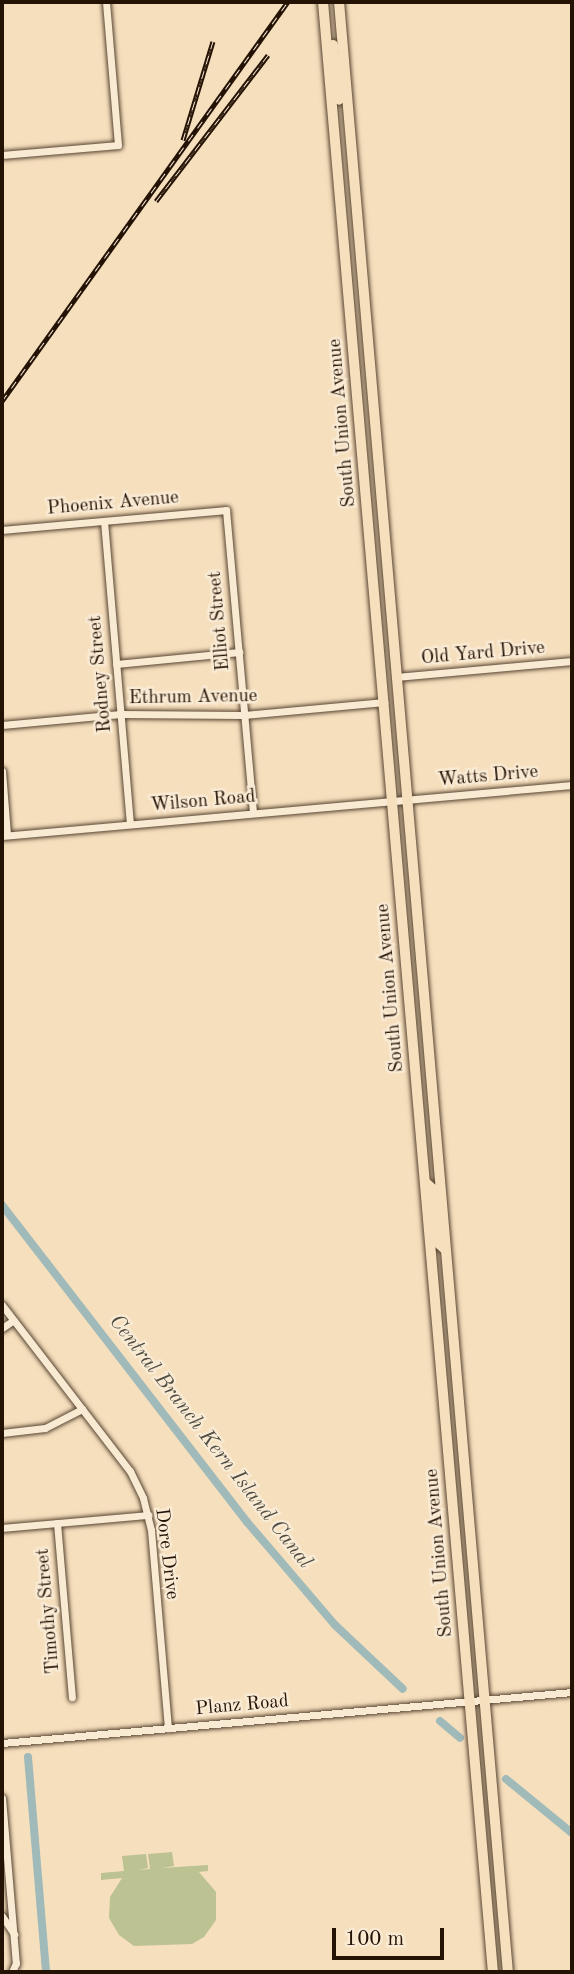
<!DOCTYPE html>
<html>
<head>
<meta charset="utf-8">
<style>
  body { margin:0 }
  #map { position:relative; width:574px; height:1974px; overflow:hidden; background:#f6dfbd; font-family:"Old Standard TT",serif }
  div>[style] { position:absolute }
  .green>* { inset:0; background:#bcc292 }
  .canal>* { height:8px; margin:-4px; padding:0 4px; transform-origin:4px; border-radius:4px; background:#a0baba }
  .roads { filter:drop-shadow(0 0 2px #584532) drop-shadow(0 0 2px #584532) }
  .minor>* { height:7px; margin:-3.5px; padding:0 3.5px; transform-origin:3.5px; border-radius:3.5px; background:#f9ead4 }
  .major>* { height:10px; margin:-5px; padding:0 5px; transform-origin:5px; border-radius:5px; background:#f6dfbd }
  .rail>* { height:5px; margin-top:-2.5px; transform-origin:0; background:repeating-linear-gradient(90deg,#f9ead4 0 8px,#241204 0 16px); box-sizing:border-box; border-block:2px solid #241204 }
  span { translate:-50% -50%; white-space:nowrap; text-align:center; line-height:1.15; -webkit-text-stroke:5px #f9ead4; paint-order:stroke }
  .street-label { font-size:19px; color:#241204 }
  .water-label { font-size:21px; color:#4f4d44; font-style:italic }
  .frame { position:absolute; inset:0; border:4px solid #241204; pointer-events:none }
  .scale { position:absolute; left:332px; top:1928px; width:112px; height:32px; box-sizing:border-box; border:4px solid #241204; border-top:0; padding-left:9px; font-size:21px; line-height:24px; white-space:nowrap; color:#241204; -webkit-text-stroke:5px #f9ead4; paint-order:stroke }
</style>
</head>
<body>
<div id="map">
  <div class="green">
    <div style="clip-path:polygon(172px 1852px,174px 1866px,162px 1868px,208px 1865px,208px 1871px,199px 1872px,216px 1892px,216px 1920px,204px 1937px,192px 1944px,134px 1946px,119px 1935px,109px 1918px,110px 1897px,122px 1878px,101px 1880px,101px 1873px,124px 1871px,122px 1856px,146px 1854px,148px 1868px,139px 1870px,150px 1869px,148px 1854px)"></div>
  </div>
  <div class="canal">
    <div style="left:2px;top:1205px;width:401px;rotate:52.3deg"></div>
    <div style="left:247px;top:1522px;width:135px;rotate:49.5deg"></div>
    <div style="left:335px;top:1625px;width:93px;rotate:43.3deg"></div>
    <div style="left:440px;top:1721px;width:26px;rotate:40deg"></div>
    <div style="left:28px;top:1757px;width:216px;rotate:85.2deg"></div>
    <div style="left:506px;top:1779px;width:85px;rotate:39.3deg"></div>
  </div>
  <div class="roads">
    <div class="minor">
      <div style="left:2px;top:155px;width:116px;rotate:-4.9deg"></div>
      <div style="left:118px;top:145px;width:144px;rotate:-94.8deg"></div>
      <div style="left:104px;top:521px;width:304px;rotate:85.1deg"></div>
      <div style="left:2px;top:530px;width:225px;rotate:-5.1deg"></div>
      <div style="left:226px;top:510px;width:304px;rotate:84.9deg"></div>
      <div style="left:116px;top:664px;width:124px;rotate:-5.6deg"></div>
      <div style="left:396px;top:677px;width:177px;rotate:-5.2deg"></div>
      <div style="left:2px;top:725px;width:119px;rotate:-5.3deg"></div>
      <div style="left:120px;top:714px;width:124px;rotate:0.5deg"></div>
      <div style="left:244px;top:715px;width:141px;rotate:-5.3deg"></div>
      <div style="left:2px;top:771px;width:64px;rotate:85.5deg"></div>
      <div style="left:2px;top:836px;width:572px;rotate:-5.11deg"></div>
      <div style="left:2px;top:1305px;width:210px;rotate:52.4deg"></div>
      <div style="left:130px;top:1471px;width:30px;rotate:64deg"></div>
      <div style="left:143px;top:1498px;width:33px;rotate:76deg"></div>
      <div style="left:151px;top:1530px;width:199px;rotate:85.1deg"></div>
      <div style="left:2px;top:1328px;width:14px;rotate:-34deg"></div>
      <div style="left:2px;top:1433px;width:43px;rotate:-6.6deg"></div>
      <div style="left:45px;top:1428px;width:42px;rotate:-27.2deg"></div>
      <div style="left:57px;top:1523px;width:175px;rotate:85.1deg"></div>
      <div style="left:2px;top:1528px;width:147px;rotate:-5.1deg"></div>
      <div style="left:2px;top:1743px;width:572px;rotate:-5.11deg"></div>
      <div style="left:2px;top:1798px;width:166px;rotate:85.2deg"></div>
      <div style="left:16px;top:1963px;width:10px;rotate:114deg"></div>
      <div style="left:2px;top:1916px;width:22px;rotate:56deg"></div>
    </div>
    <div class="major">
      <div style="left:323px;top:2px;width:1977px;rotate:85.07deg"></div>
      <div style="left:339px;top:2px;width:1977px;rotate:85.1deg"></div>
      <div style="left:333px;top:45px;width:55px;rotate:83.8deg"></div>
      <div style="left:426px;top:1183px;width:9px;rotate:41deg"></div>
      <div style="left:433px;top:1189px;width:54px;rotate:84.7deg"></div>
      <div style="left:438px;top:1243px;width:9px;rotate:41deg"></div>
    </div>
  </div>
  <div class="rail">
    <div style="left:183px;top:140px;width:103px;rotate:-73.1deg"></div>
    <div style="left:156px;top:201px;width:184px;rotate:-52.5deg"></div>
    <div style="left:2px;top:401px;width:491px;rotate:-54.4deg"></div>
  </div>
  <div class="street-label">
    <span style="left:343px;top:423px;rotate:-95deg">South Union Avenue</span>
    <span style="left:113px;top:504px;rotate:-5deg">Phoenix Avenue</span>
    <span style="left:220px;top:621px;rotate:-95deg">Elliot Street</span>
    <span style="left:483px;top:654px;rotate:-5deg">Old Yard Drive</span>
    <span style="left:101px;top:674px;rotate:-95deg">Rodney Street</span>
    <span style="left:193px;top:698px;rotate:-1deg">Ethrum Avenue</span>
    <span style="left:488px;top:777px;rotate:-5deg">Watts Drive</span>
    <span style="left:203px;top:802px;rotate:-5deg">Wilson Road</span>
    <span style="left:391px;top:988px;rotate:-95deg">South Union Avenue</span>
    <span style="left:440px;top:1553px;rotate:-95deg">South Union Avenue</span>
    <span style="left:166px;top:1554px;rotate:83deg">Dore Drive</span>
    <span style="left:49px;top:1611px;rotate:-95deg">Timothy Street</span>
    <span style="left:242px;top:1706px;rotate:-5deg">Planz Road</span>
  </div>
  <div class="water-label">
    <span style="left:210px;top:1442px;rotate:52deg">Central Branch Kern Island Canal</span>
  </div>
  <div class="frame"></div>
  <div class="scale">100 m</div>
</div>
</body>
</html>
